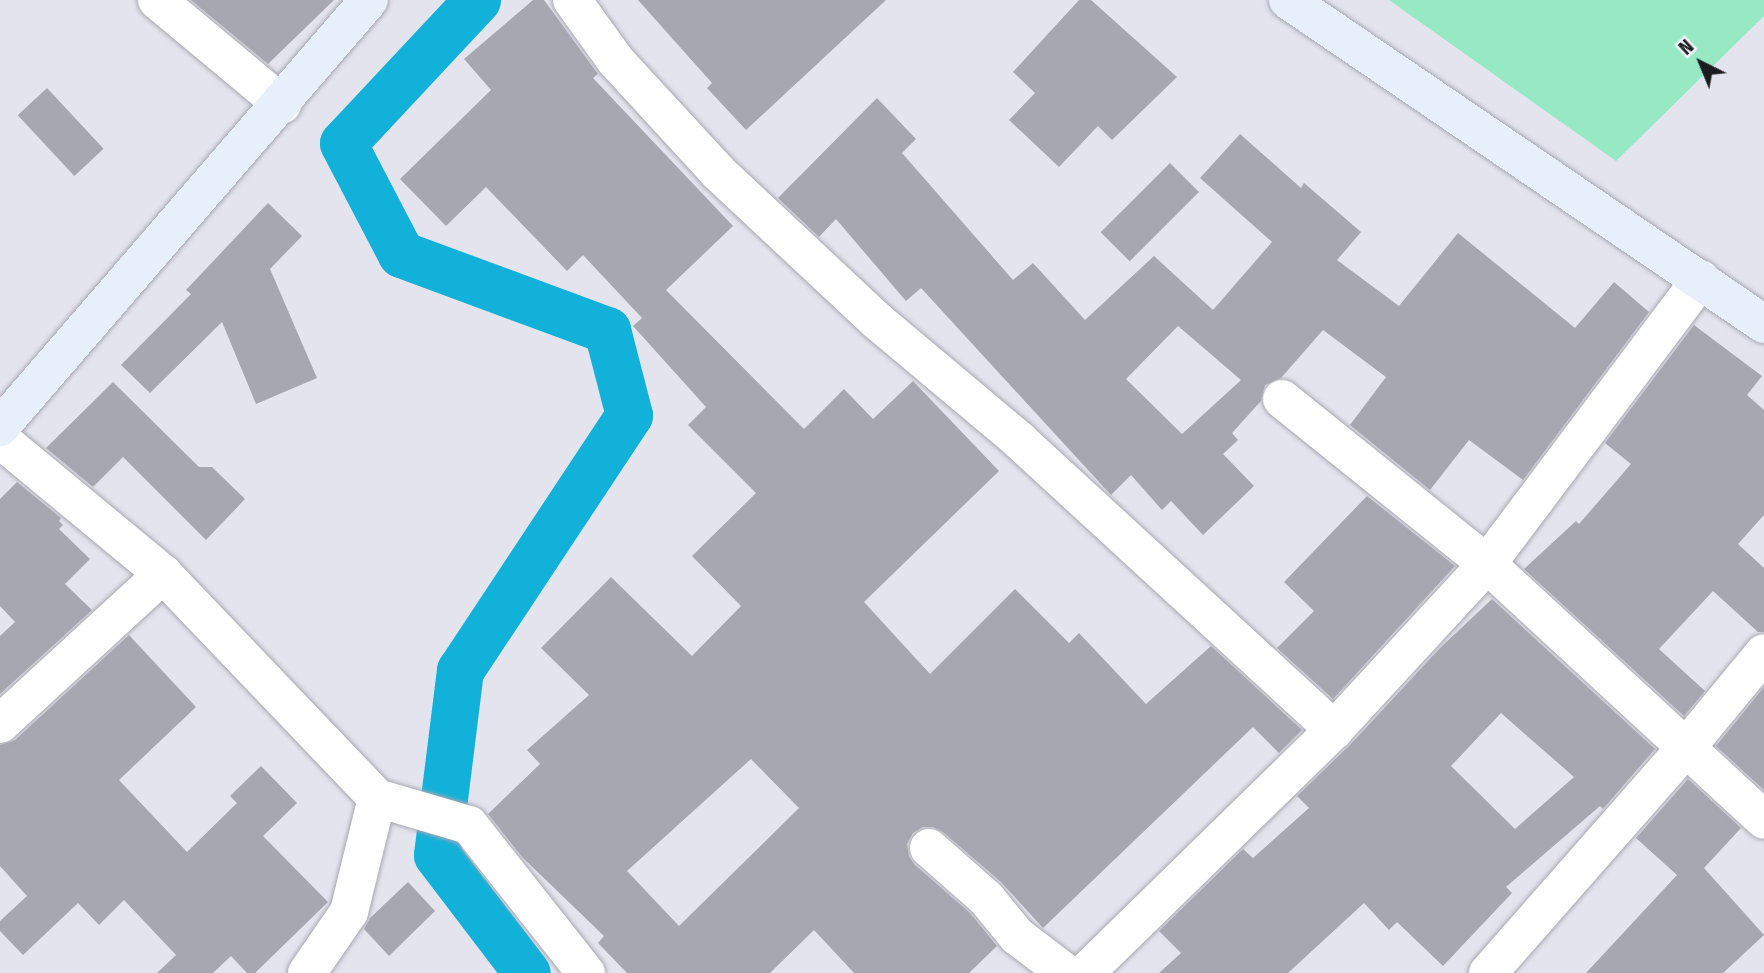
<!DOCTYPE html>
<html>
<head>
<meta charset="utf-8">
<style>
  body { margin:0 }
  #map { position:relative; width:1764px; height:973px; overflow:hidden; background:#e4e4ef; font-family:"Fira Sans Condensed",sans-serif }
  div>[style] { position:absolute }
  .green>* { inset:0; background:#97e9c4 }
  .canal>* { height:47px; margin:-23.5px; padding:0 23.5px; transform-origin:23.5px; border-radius:23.5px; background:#12b1d9 }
  .building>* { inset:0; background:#a6a7b1; transform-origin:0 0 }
  .roads { filter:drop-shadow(0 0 2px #a8a8b3) drop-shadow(0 0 2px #a8a8b3) }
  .street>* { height:38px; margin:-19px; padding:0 19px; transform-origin:19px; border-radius:19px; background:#fff }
  .secondary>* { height:38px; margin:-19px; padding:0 19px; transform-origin:19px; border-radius:19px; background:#e6effa }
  span { translate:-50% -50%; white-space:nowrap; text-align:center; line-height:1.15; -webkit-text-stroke:6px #f1f2fd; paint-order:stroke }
  .north { position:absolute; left:1666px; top:28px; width:70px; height:70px; -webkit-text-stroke:5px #f1f2fd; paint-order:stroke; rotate:317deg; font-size:19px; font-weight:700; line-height:28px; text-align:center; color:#1c1c20 }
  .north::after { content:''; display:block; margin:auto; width:24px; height:32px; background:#1c1c20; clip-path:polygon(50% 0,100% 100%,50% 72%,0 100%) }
</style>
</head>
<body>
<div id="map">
  <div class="green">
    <div style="clip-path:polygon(1389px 0,1764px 0,1764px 16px,1616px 161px)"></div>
  </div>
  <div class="canal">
    <div style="left:477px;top:0;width:196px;rotate:133.1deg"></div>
    <div style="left:343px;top:143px;width:125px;rotate:62.4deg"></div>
    <div style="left:401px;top:254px;width:220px;rotate:20.3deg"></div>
    <div style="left:607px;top:330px;width:88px;rotate:75.5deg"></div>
    <div style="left:629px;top:415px;width:306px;rotate:123.5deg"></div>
    <div style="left:460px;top:670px;width:186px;rotate:97.1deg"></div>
    <div style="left:437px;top:855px;width:148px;rotate:52.7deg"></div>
  </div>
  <div class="building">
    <div style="clip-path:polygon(191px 0,334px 0,268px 64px)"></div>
    <div style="clip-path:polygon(evenodd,533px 0,544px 0,598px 74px,593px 78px,733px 226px,666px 290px,804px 429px,844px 389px,873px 419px,913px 381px,999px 471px,864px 602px,930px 674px,1015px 589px,1069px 643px,1079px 633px,1146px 704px,1211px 646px,1302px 730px,1279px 753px,1253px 727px,1043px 928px,1001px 882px,943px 832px,933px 827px,923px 827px,913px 833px,907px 844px,909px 856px,914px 864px,970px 913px,997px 946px,969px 973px,854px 973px,814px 930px,770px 973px,627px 973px,598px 943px,604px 936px,522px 857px,488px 814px,540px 764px,527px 750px,589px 695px,541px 648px,611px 577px,692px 656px,741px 606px,692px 556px,756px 493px,688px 425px,706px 407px,633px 326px,642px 318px,583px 255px,567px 271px,486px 187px,446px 226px,400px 179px,491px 90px,464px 59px,533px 0,751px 759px,799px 808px,679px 926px,627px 871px,751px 759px)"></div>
    <div style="clip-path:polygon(638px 0,886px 0,746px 130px,707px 88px,712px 83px)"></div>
    <div style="clip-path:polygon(1079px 0,1091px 0,1177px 77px,1112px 140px,1098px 126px,1059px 167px,1009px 120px,1035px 93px,1013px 72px)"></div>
    <div style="left:47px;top:88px;width:83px;height:40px;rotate:47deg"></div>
    <div style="clip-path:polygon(evenodd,877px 98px,916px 139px,902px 153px,1013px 280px,1033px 263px,1085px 320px,1154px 256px,1213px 310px,1272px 242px,1200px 178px,1240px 134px,1301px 188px,1304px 183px,1361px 232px,1337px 260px,1399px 306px,1458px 233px,1575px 328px,1614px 282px,1649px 312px,1523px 480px,1469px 440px,1430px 490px,1350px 425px,1386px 377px,1323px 330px,1281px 378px,1265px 385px,1261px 401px,1232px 433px,1238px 440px,1223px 454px,1254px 486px,1203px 535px,1171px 501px,1162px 510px,1131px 475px,1111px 495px,921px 288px,906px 301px,836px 219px,819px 237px,778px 198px,877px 98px,1178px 326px,1241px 380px,1182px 434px,1126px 379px,1178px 326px)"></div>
    <div style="left:1170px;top:163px;width:41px;height:98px;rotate:45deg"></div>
    <div style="clip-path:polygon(268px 203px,302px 236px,270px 269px,317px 378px,256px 404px,222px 322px,150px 393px,121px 365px,191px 294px,186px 290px)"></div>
    <div style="clip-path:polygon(1694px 325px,1762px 376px,1747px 395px,1764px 410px,1764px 515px,1738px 544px,1764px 568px,1764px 632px,1758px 632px,1713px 591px,1659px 649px,1705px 691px,1684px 716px,1524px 569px,1576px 521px,1579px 524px,1631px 464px,1605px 443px)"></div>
    <div style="clip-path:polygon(113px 382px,199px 467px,212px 467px,245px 499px,206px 540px,123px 457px,93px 487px,46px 448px)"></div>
    <div style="clip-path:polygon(17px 482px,61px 518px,59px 521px,63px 525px,59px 529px,90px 559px,65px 584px,92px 610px,0 694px,0 636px,15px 622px,0 606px,0 499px)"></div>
    <div style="clip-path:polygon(1367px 496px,1455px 566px,1333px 699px,1277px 648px,1314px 611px,1284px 582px)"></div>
    <div style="clip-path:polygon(evenodd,1492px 599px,1655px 749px,1603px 809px,1600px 806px,1506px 887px,1512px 893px,1443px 966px,1397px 922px,1389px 930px,1364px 903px,1288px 973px,1159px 973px,1181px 953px,1159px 931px,1243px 849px,1253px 858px,1309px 808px,1297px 796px,1350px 745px,1440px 648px,1492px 599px,1501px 713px,1574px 777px,1515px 829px,1451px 766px,1501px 713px)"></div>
    <div style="clip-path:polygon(129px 635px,196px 707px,119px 780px,187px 852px,237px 803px,230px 796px,261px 766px,297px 803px,263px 836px,328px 902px,255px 973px,247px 973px,231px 956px,213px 973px,157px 973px,176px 955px,124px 900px,99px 925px,78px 903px,23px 955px,0 931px,0 921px,27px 896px,0 866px,0 745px,15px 740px)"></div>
    <div style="clip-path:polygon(1764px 687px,1764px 790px,1716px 746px)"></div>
    <div style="clip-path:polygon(1688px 779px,1741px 828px,1704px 868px,1764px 935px,1723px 973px,1586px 973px,1677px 875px,1636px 838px)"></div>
    <div style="clip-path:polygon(408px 882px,435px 911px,389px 956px,364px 929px,370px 918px)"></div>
  </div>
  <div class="roads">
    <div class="street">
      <div style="left:157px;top:0;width:163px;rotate:39.8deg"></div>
      <div style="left:572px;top:0;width:75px;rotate:54.2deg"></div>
      <div style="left:616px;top:61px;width:151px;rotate:47.4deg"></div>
      <div style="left:718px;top:172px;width:216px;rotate:43.1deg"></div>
      <div style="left:876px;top:320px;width:188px;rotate:40deg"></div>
      <div style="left:1020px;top:441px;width:427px;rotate:42.6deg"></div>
      <div style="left:1282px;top:399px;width:263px;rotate:38.8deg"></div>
      <div style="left:1487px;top:564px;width:377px;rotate:42.7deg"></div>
      <div style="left:0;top:439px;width:212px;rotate:39.6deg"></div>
      <div style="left:163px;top:574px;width:310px;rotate:46.3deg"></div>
      <div style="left:377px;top:798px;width:96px;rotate:16.4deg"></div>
      <div style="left:469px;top:825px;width:189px;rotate:51.7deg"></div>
      <div style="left:0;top:724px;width:222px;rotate:-42.6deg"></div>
      <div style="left:929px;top:848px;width:76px;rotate:41.3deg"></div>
      <div style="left:986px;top:898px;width:49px;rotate:50.8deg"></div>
      <div style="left:1017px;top:936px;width:61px;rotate:37.1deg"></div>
      <div style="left:307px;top:973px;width:74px;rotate:-55.5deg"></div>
      <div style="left:349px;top:912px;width:117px;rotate:-76.2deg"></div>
      <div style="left:1085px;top:973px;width:348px;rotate:-44.3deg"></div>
      <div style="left:1334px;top:730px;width:226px;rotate:-47.3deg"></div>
      <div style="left:1487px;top:564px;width:356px;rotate:-53.1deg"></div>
      <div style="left:1488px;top:973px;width:298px;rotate:-48.7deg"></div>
      <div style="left:1685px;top:749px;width:124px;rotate:-50.5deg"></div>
    </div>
    <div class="secondary">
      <div style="left:1288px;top:0;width:576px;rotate:34.24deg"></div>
      <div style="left:0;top:427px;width:564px;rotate:-49.17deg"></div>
    </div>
  </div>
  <div class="north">N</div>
</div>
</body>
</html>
